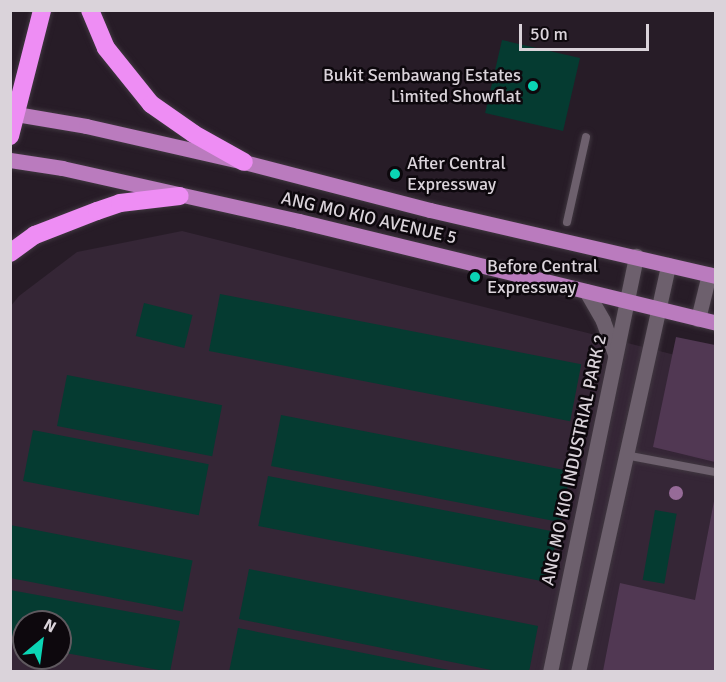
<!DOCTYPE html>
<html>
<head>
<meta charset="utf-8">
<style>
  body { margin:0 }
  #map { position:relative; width:726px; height:682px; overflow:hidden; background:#271c27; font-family:Signika,sans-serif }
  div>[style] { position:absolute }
  .built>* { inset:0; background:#352636 }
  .green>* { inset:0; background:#513853 }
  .building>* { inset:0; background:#053b31; transform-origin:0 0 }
  .roads { filter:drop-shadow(0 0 2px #403740) drop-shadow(0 0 2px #403740) }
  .service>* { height:8px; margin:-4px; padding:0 4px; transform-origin:4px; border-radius:4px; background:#6d606d }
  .tertiary>* { height:15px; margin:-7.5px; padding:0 7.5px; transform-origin:7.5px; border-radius:7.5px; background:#6d606d }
  .primary>* { height:15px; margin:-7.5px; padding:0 7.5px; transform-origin:7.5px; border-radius:7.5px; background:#ba7bbe }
  .motorway>* { height:18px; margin:-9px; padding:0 9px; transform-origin:9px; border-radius:9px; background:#ee8df4 }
  .trees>* { width:14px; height:14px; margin:-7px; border-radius:50%; background:#966b98 }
  .dots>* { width:16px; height:16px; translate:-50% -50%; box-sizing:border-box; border:3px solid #0d080d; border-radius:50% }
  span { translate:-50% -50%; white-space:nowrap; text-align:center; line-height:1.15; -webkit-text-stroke:5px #0d080d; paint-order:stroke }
  .poi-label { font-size:18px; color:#dad3da }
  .right { translate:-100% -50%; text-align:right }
  .left { translate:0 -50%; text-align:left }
  .street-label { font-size:18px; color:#dad3da }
  .frame { position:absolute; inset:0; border:12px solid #dad3da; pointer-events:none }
  .north { position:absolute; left:12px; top:610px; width:60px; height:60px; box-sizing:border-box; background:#0d080d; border:2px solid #5f595f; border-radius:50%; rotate:29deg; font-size:16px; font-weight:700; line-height:24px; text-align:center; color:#dad3da }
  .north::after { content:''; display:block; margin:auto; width:21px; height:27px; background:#0bd5b5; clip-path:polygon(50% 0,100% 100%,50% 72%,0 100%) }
  .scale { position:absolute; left:519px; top:24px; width:130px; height:27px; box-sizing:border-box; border:3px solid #dad3da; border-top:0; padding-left:8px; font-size:18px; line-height:21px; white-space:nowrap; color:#dad3da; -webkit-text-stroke:4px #0d080d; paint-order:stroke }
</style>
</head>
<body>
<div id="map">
  <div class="built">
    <div style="clip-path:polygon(evenodd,182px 231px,715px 365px,715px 671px,11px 671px,10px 307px,19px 296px,77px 252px,182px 231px,24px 622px,60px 622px,60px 658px,24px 658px,24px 622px)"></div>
  </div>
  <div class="green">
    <div style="clip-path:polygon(676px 337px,715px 345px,715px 462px,653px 447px)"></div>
    <div style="clip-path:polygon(715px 496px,715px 671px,603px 671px,620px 583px,695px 600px)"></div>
  </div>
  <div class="building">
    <div style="left:502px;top:40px;width:80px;height:75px;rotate:13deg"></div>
    <div style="left:220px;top:294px;width:368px;height:58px;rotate:11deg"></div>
    <div style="left:144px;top:303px;width:50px;height:34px;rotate:14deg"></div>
    <div style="left:67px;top:375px;width:158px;height:52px;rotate:11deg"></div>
    <div style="left:281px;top:415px;width:295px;height:52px;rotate:11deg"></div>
    <div style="left:33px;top:430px;width:179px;height:52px;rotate:11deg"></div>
    <div style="left:268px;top:476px;width:295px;height:51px;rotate:11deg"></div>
    <div style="left:655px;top:510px;width:22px;height:71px;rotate:10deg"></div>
    <div style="left:10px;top:525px;width:186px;height:52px;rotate:11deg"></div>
    <div style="clip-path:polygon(249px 569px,538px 626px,529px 672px,501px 672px,239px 619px)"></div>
    <div style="clip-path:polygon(10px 590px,180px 621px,170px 672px,60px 652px,60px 622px,24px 622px,24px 645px,10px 643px)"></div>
    <div style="clip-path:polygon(238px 628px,449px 670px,449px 672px,229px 672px)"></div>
  </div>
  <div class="roads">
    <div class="service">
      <div style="left:567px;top:222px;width:87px;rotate:-77.4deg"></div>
      <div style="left:625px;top:455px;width:92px;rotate:10.7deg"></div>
    </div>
    <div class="tertiary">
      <div style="left:586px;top:291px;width:34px;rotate:60deg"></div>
      <div style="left:603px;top:321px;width:35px;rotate:70deg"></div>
      <div style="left:698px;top:319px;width:46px;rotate:-76.3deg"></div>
      <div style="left:550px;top:672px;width:425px;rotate:-78.3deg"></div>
      <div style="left:578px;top:672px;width:417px;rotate:-77.5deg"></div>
    </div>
    <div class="primary">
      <div style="left:10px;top:113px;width:77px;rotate:9.7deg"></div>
      <div style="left:86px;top:126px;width:162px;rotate:12.8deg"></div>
      <div style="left:244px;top:162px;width:192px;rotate:14.5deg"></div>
      <div style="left:430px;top:210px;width:294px;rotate:13deg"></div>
      <div style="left:10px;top:160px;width:53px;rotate:8.7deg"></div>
      <div style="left:62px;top:168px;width:243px;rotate:12.6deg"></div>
      <div style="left:299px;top:221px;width:429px;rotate:13.7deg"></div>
    </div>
    <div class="motorway">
      <div style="left:90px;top:10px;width:41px;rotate:67.2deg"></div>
      <div style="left:106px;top:48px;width:72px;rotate:51.2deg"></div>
      <div style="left:151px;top:104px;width:52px;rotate:34.9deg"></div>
      <div style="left:194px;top:134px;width:57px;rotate:29.2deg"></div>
      <div style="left:10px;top:136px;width:130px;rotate:-75.7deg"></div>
      <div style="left:10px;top:253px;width:31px;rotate:-36deg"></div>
      <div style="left:35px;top:235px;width:66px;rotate:-21.2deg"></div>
      <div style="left:97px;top:211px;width:24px;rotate:-19deg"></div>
      <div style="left:120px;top:203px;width:60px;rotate:-6.7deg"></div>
    </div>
  </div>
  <div class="trees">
    <div style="left:676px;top:493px"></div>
  </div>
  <div class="dots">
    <div style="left:533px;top:86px;background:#0bd5b5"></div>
    <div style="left:395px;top:174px;background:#0bd5b5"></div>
    <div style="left:475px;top:277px;background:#0bd5b5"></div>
  </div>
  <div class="poi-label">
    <span class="right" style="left:521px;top:86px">Bukit Sembawang Estates<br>Limited Showflat</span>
    <span class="left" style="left:407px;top:174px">After Central<br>Expressway</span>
    <span class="left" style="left:487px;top:277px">Before Central<br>Expressway</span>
  </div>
  <div class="street-label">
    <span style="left:369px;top:218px;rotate:13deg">ANG MO KIO AVENUE 5</span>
    <span style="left:574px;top:460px;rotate:-78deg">ANG MO KIO INDUSTRIAL PARK 2</span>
  </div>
  <div class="frame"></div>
  <div class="north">N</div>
  <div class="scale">50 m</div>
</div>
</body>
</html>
